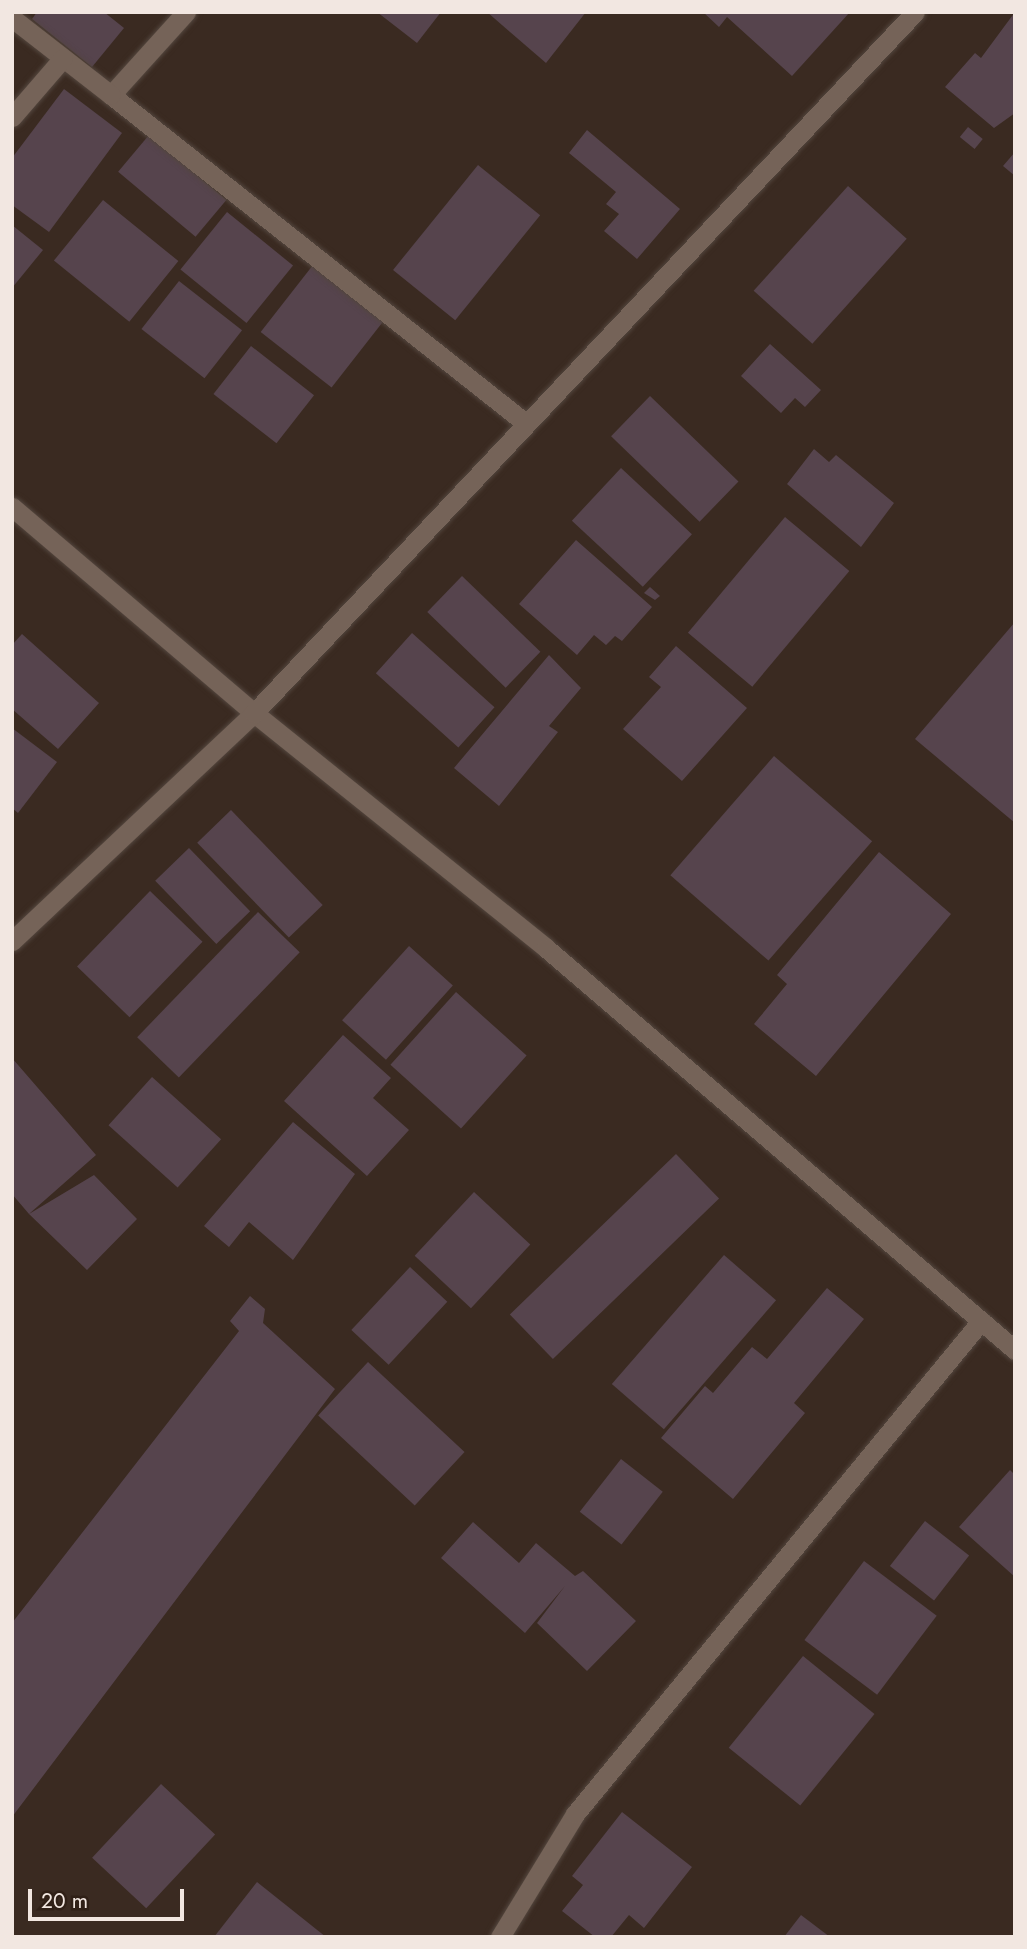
<!DOCTYPE html>
<html>
<head>
<meta charset="utf-8">
<style>
  body { margin:0 }
  #map { position:relative; width:1027px; height:1949px; overflow:hidden; background:#3a2a21; font-family:Jost,sans-serif }
  div>[style] { position:absolute }
  .building>* { inset:0; background:#56444d; transform-origin:0 0 }
  .roads { filter:drop-shadow(0 0 2px #53463e) drop-shadow(0 0 2px #53463e) }
  .minor>* { height:19px; margin:-9.5px; padding:0 9.5px; transform-origin:9.5px; border-radius:9.5px; background:#756358 }
  .tertiary>* { height:19px; margin:-9.5px; padding:0 9.5px; transform-origin:9.5px; border-radius:9.5px; background:#756358 }
  span { translate:-50% -50%; white-space:nowrap; text-align:center; line-height:1.15; -webkit-text-stroke:7px #302017; paint-order:stroke }
  .frame { position:absolute; inset:0; border:14px solid #f2e7e1; pointer-events:none }
  .scale { position:absolute; left:28px; top:1889px; width:156px; height:32px; box-sizing:border-box; border:4px solid #f2e7e1; border-top:0; padding-left:9px; font-size:21px; line-height:24px; white-space:nowrap; color:#f2e7e1; -webkit-text-stroke:5px #302017; paint-order:stroke }
</style>
</head>
<body>
<div id="map">
  <div class="building">
    <div style="clip-path:polygon(37px 12px,104px 12px,124px 28px,92px 67px,32px 19px)"></div>
    <div style="clip-path:polygon(377px 12px,441px 12px,417px 43px)"></div>
    <div style="clip-path:polygon(487px 12px,586px 12px,546px 63px)"></div>
    <div style="clip-path:polygon(703px 12px,850px 12px,792px 76px,727px 17px,719px 27px)"></div>
    <div style="clip-path:polygon(1015px 12px,1015px 113px,994px 128px,945px 87px,975px 53px,981px 58px)"></div>
    <div style="clip-path:polygon(64px 89px,122px 133px,49px 232px,12px 205px,12px 158px)"></div>
    <div style="left:968px;top:127px;width:19px;height:13px;rotate:39deg"></div>
    <div style="clip-path:polygon(587px 130px,680px 209px,637px 259px,604px 231px,619px 214px,606px 204px,616px 192px,569px 153px)"></div>
    <div style="left:149px;top:135px;width:101px;height:48px;rotate:40deg"></div>
    <div style="clip-path:polygon(1015px 152px,1015px 176px,1003px 166px)"></div>
    <div style="left:478px;top:165px;width:80px;height:135px;rotate:39deg"></div>
    <div style="left:848px;top:186px;width:79px;height:141px;rotate:42deg"></div>
    <div style="left:103px;top:200px;width:97px;height:78px;rotate:39deg"></div>
    <div style="left:227px;top:212px;width:85px;height:74px;rotate:39deg"></div>
    <div style="clip-path:polygon(12px 225px,43px 250px,12px 288px)"></div>
    <div style="left:313px;top:265px;width:90px;height:85px;rotate:38deg"></div>
    <div style="left:179px;top:281px;width:80px;height:61px;rotate:38deg"></div>
    <div style="clip-path:polygon(770px 344px,821px 390px,805px 407px,795px 398px,781px 413px,741px 376px)"></div>
    <div style="left:251px;top:346px;width:80px;height:61px;rotate:38deg"></div>
    <div style="left:650px;top:396px;width:123px;height:56px;rotate:44deg"></div>
    <div style="clip-path:polygon(814px 449px,829px 462px,836px 455px,894px 503px,861px 547px,787px 484px)"></div>
    <div style="left:621px;top:468px;width:97px;height:72px;rotate:43deg"></div>
    <div style="left:785px;top:517px;width:84px;height:151px;rotate:40deg"></div>
    <div style="clip-path:polygon(576px 540px,652px 607px,622px 641px,615px 636px,606px 645px,594px 635px,577px 655px,519px 604px)"></div>
    <div style="left:462px;top:576px;width:109px;height:50px;rotate:44deg"></div>
    <div style="clip-path:polygon(650px 587px,660px 596px,655px 600px,644px 593px)"></div>
    <div style="clip-path:polygon(1015px 622px,1015px 823px,915px 739px)"></div>
    <div style="left:412px;top:633px;width:111px;height:54px;rotate:42deg"></div>
    <div style="clip-path:polygon(22px 634px,99px 703px,58px 749px,12px 709px,12px 645px)"></div>
    <div style="clip-path:polygon(676px 646px,747px 708px,682px 781px,623px 729px,661px 687px,649px 677px)"></div>
    <div style="clip-path:polygon(549px 655px,581px 688px,549px 726px,558px 732px,499px 806px,454px 768px)"></div>
    <div style="clip-path:polygon(12px 728px,57px 762px,18px 813px,12px 808px)"></div>
    <div style="left:774px;top:756px;width:130px;height:158px;rotate:41deg"></div>
    <div style="left:231px;top:810px;width:132px;height:47px;rotate:46deg"></div>
    <div style="left:189px;top:848px;width:88px;height:47px;rotate:46deg"></div>
    <div style="clip-path:polygon(879px 852px,951px 914px,816px 1076px,754px 1024px,787px 984px,777px 975px)"></div>
    <div style="left:150px;top:891px;width:73px;height:105px;rotate:44deg"></div>
    <div style="left:258px;top:912px;width:58px;height:174px;rotate:44deg"></div>
    <div style="left:409px;top:946px;width:59px;height:100px;rotate:42deg"></div>
    <div style="left:456px;top:992px;width:95px;height:98px;rotate:42deg"></div>
    <div style="clip-path:polygon(343px 1035px,391px 1078px,373px 1098px,409px 1130px,367px 1176px,284px 1101px)"></div>
    <div style="clip-path:polygon(12px 1058px,96px 1155px,29px 1214px,94px 1175px,137px 1219px,87px 1270px,29px 1214px,12px 1194px)"></div>
    <div style="left:152px;top:1077px;width:93px;height:65px;rotate:42deg"></div>
    <div style="clip-path:polygon(293px 1122px,355px 1174px,293px 1260px,249px 1222px,229px 1247px,204px 1226px)"></div>
    <div style="left:676px;top:1154px;width:62px;height:231px;rotate:46deg"></div>
    <div style="left:474px;top:1192px;width:77px;height:87px;rotate:43deg"></div>
    <div style="left:724px;top:1255px;width:69px;height:171px;rotate:41deg"></div>
    <div style="left:410px;top:1267px;width:51px;height:86px;rotate:43deg"></div>
    <div style="clip-path:polygon(827px 1288px,864px 1319px,794px 1403px,805px 1413px,733px 1499px,661px 1438px,705px 1386px,713px 1393px,752px 1347px,767px 1359px)"></div>
    <div style="clip-path:polygon(250px 1296px,265px 1309px,263px 1323px,335px 1389px,12px 1817px,12px 1623px,239px 1331px,230px 1321px)"></div>
    <div style="left:368px;top:1362px;width:132px;height:73px;rotate:43deg"></div>
    <div style="left:621px;top:1459px;width:53px;height:67px;rotate:38deg"></div>
    <div style="clip-path:polygon(1010px 1470px,1015px 1475px,1015px 1577px,959px 1527px)"></div>
    <div style="left:925px;top:1521px;width:56px;height:57px;rotate:38deg"></div>
    <div style="clip-path:polygon(473px 1522px,519px 1563px,536px 1543px,575px 1576px,583px 1571px,636px 1621px,587px 1671px,537px 1623px,565px 1586px,525px 1633px,441px 1558px)"></div>
    <div style="left:864px;top:1561px;width:91px;height:99px;rotate:37deg"></div>
    <div style="left:803px;top:1656px;width:92px;height:118px;rotate:39deg"></div>
    <div style="left:161px;top:1784px;width:74px;height:101px;rotate:43deg"></div>
    <div style="clip-path:polygon(622px 1812px,692px 1867px,644px 1928px,629px 1915px,611px 1937px,595px 1937px,562px 1911px,583px 1885px,572px 1876px)"></div>
    <div style="clip-path:polygon(257px 1882px,326px 1937px,214px 1937px)"></div>
    <div style="clip-path:polygon(801px 1915px,830px 1937px,784px 1937px)"></div>
  </div>
  <div class="roads">
    <div class="minor">
      <div style="left:186px;top:12px;width:112px;rotate:132.1deg"></div>
      <div style="left:111px;top:95px;width:525px;rotate:38.35deg"></div>
      <div style="left:12px;top:18px;width:125px;rotate:37.9deg"></div>
      <div style="left:12px;top:117px;width:78px;rotate:-49.2deg"></div>
      <div style="left:500px;top:1937px;width:144px;rotate:-58.6deg"></div>
      <div style="left:575px;top:1814px;width:639px;rotate:-50.53deg"></div>
    </div>
    <div class="tertiary">
      <div style="left:12px;top:507px;width:318px;rotate:40.4deg"></div>
      <div style="left:254px;top:713px;width:375px;rotate:38.8deg"></div>
      <div style="left:546px;top:948px;width:618px;rotate:40.6deg"></div>
      <div style="left:12px;top:941px;width:332px;rotate:-43.3deg"></div>
      <div style="left:254px;top:713px;width:963px;rotate:-46.68deg"></div>
    </div>
  </div>
  <div class="frame"></div>
  <div class="scale">20 m</div>
</div>
</body>
</html>
